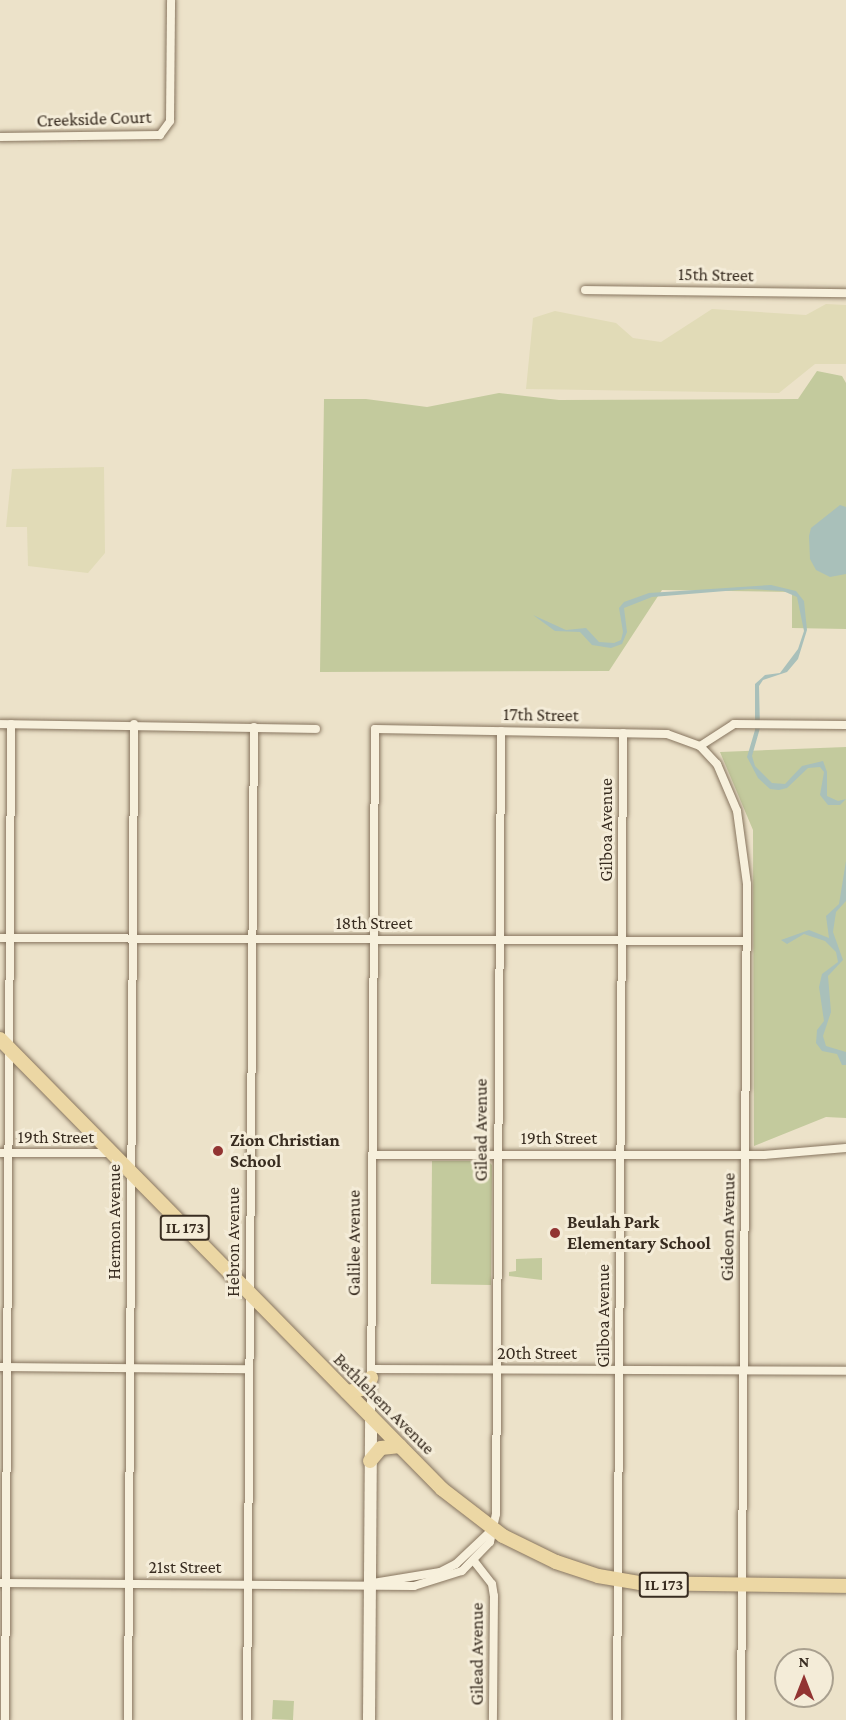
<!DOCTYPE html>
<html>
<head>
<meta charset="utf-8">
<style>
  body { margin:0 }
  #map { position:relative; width:846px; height:1720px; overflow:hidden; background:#ece2c9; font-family:"Crimson Pro",serif }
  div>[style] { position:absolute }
  .farmland>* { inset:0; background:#e1dbb7 }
  .green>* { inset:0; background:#c3ca9d; transform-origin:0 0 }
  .water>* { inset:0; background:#a9c0ba }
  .roads { filter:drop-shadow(0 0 2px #87755f) drop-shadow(0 0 2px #87755f) }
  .street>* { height:8px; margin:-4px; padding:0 4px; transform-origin:4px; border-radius:4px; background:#f7f0dc }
  .secondary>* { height:12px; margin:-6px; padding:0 6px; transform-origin:6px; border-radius:6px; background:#f7f0dc }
  .primary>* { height:14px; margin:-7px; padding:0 7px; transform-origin:7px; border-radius:7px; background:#ecd7a4 }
  .dots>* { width:16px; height:16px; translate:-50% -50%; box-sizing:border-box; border:3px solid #f4ecd8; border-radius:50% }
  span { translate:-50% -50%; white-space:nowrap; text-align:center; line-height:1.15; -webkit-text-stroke:6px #f4ecd8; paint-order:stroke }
  .shield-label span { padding:2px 4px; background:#f4ecd8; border:2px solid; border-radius:4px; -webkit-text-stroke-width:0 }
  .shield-label { font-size:16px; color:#392d21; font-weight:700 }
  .street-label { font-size:18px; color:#392d21 }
  .poi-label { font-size:18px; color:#392d21; font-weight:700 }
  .left { translate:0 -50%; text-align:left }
  .north { position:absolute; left:774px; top:1648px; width:60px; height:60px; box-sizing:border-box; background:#f4ecd8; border:2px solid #a9a08f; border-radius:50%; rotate:0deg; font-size:16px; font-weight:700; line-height:24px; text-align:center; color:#392d21 }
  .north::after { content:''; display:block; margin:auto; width:21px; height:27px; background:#923432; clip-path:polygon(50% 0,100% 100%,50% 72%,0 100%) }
</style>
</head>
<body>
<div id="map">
  <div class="farmland">
    <div style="clip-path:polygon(826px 304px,846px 305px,846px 364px,815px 364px,779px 393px,526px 389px,533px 318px,555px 311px,616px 323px,633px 338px,661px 342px,712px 309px,806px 315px)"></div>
    <div style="clip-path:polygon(104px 467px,105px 553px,88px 573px,28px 566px,27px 527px,6px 527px,12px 469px)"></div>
  </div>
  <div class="green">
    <div style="clip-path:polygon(817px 371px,842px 376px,846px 383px,846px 629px,792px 628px,792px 592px,662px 590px,609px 671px,320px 672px,324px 399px,366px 399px,427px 407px,499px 393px,559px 400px,798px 399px)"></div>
    <div style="clip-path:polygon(846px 747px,846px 1118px,826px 1117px,754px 1146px,753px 830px,720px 752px)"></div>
    <div style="clip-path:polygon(432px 1161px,488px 1161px,492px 1165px,491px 1285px,431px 1284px)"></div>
    <div style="clip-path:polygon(542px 1258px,542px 1280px,509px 1276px,509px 1272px,516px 1271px,516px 1259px)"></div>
    <div style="left:273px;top:1700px;width:21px;height:19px;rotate:3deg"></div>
  </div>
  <div class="water">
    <div style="clip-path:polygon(840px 505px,846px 507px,846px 574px,830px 577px,816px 570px,810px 559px,809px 536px,811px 528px)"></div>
    <div style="clip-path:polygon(771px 585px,796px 591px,804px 601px,807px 630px,798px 659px,787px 672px,763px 680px,759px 686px,760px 728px,752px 756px,755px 766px,772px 783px,785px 784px,802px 766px,823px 761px,827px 772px,827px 796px,838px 801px,846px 799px,840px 805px,828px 805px,820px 795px,824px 772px,820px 767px,808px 768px,787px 788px,779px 790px,770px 789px,758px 778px,747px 757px,755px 730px,755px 684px,765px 675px,780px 673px,798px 649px,804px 631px,797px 597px,783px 591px,750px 589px,652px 597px,624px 608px,627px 632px,622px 644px,611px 648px,592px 645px,580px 632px,555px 631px,533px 615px,566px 630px,586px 628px,599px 642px,614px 643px,621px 640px,623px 632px,619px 608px,624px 602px,649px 593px)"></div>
    <div style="clip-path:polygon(846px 861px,846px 901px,836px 912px,833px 932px,843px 960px,828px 976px,831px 1012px,823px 1036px,826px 1046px,846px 1052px,846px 1065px,842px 1065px,837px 1054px,822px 1051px,816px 1043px,817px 1030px,824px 1021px,819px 987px,822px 974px,838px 962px,836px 952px,825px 941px,804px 934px,787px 944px,781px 940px,809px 930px,829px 938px,826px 916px,839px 904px)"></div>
  </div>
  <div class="roads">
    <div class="street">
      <div style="left:0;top:137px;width:160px;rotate:-0.7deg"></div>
      <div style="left:160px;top:135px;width:17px;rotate:-54deg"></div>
      <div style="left:170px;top:121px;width:121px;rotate:-89.5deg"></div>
      <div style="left:585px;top:290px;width:261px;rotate:0.7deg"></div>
      <div style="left:0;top:724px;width:316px;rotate:0.9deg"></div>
      <div style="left:700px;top:746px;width:25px;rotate:47deg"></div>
      <div style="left:717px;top:764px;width:51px;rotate:66.9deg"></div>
      <div style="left:737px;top:811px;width:74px;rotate:82.2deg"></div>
      <div style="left:747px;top:884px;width:836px;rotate:90.41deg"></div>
      <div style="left:0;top:938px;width:747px;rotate:0.23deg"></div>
      <div style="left:0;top:1153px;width:112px"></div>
      <div style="left:373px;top:1155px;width:391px"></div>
      <div style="left:764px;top:1155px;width:82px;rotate:-4.9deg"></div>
      <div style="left:0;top:1367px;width:249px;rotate:0.5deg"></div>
      <div style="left:371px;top:1369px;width:475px;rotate:0.2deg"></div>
      <div style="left:371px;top:1416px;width:687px;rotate:-89.67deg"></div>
      <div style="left:375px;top:729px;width:292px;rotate:1deg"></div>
      <div style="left:667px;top:734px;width:35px;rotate:20deg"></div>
      <div style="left:700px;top:746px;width:40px;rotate:-32.9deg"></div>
      <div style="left:734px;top:724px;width:112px;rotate:0.5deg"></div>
      <div style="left:474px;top:1561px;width:29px;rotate:52deg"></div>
      <div style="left:492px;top:1584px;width:12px;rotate:81deg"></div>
      <div style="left:494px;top:1596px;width:124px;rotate:90.5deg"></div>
      <div style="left:0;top:1583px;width:414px;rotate:0.4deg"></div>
      <div style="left:414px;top:1586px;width:50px;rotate:-17.4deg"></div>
      <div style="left:462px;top:1571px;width:40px;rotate:-46deg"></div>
      <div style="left:490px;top:1542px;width:29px;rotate:-78deg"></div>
      <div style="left:496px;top:1514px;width:783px;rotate:-89.63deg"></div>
      <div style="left:373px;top:1583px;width:68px;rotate:-9.3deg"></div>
      <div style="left:440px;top:1572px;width:18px;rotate:-27deg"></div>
      <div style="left:456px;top:1564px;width:51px;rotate:-43.4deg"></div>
      <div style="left:5px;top:1720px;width:996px;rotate:-89.65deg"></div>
      <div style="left:128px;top:1720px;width:996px;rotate:-89.65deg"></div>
      <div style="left:247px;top:1720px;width:993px;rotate:-89.6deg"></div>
      <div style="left:617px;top:1720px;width:987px;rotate:-89.65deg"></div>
    </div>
    <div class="secondary">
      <div style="left:369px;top:1720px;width:304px;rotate:-89.6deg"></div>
    </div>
    <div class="primary">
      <div style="left:0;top:1039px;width:631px;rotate:45.51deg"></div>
      <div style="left:442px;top:1489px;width:77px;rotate:37.6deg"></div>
      <div style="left:503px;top:1536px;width:59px;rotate:26.1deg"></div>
      <div style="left:556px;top:1562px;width:44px;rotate:18.4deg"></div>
      <div style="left:598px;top:1576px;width:43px;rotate:9.5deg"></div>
      <div style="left:640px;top:1583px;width:206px;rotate:0.8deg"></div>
      <div style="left:347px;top:1392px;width:20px;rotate:-11deg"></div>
      <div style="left:367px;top:1388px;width:11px;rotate:-68deg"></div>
      <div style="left:370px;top:1461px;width:17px;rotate:-50deg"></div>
      <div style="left:381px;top:1448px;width:19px;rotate:-6deg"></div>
    </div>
  </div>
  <div class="dots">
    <div style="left:218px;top:1151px;background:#923432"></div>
    <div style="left:555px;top:1233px;background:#923432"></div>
  </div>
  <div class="shield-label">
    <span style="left:185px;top:1228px">IL 173</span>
    <span style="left:664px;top:1585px">IL 173</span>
  </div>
  <div class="street-label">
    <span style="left:94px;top:119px;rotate:-2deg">Creekside Court</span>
    <span style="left:716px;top:275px;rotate:1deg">15th Street</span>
    <span style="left:541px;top:715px;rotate:1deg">17th Street</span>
    <span style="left:606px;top:830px;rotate:-90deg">Gilboa Avenue</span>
    <span style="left:374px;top:923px">18th Street</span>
    <span style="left:481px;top:1130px;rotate:-90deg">Gilead Avenue</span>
    <span style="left:56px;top:1137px">19th Street</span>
    <span style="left:559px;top:1138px">19th Street</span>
    <span style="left:114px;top:1222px;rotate:-90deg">Hermon Avenue</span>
    <span style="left:728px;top:1227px;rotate:-89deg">Gideon Avenue</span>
    <span style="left:233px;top:1242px;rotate:-90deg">Hebron Avenue</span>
    <span style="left:354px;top:1243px;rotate:-90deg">Galilee Avenue</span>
    <span style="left:603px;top:1316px;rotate:-90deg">Gilboa Avenue</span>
    <span style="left:537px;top:1353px">20th Street</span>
    <span style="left:384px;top:1404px;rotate:45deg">Bethlehem Avenue</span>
    <span style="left:185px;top:1567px">21st Street</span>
    <span style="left:477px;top:1654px;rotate:-90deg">Gilead Avenue</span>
  </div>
  <div class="poi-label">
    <span class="left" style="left:230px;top:1151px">Zion Christian<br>School</span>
    <span class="left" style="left:567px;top:1233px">Beulah Park<br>Elementary School</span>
  </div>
  <div class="north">N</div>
</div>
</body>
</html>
